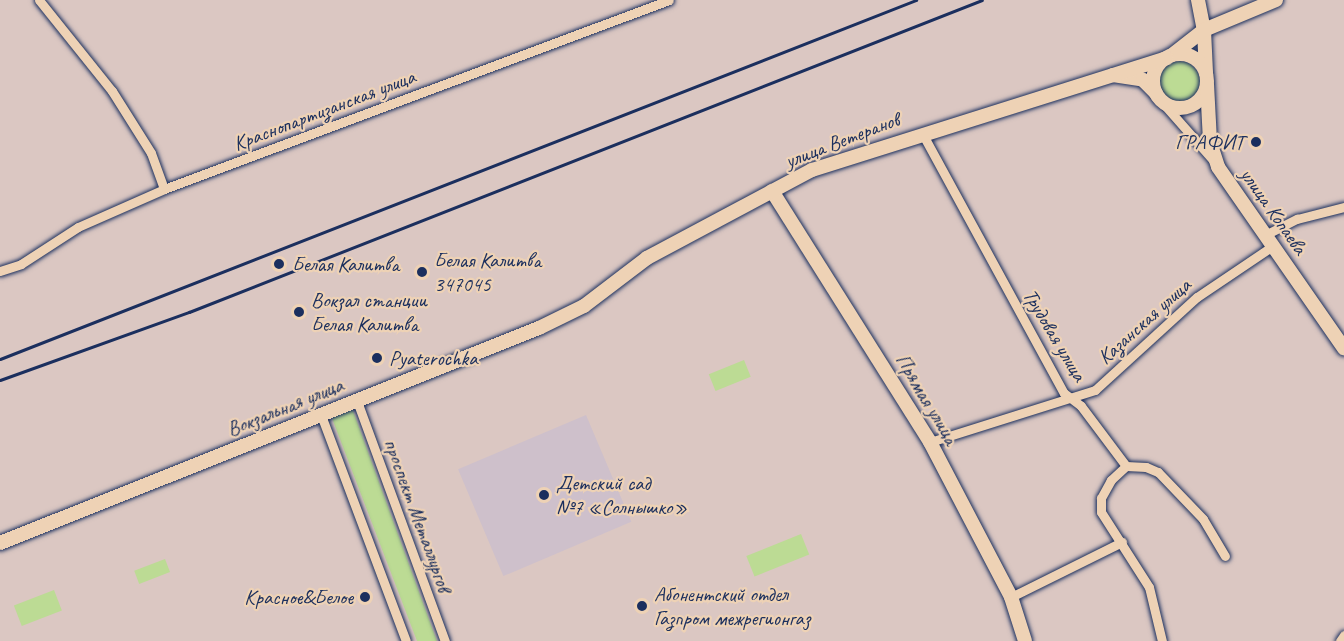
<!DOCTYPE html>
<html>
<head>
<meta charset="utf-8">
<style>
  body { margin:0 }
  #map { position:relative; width:1344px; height:641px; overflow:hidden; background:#dbc7c2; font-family:Caveat,sans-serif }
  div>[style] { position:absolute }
  .built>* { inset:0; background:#cec0cb; transform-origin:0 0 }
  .green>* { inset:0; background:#bcdb94; transform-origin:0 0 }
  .round { border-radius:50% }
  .roads { filter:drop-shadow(0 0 2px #1b2f5e) drop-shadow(0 0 2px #1b2f5e) }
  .street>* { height:9px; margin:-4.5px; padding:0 4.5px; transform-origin:4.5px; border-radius:4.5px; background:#eed2b5 }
  .secondary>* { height:14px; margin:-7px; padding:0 7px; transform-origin:7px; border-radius:7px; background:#eed2b5 }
  .secondary>.ring { margin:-7px; padding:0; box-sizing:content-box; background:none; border:14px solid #eed2b5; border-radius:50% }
  .rail>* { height:3px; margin:-1.5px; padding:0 1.5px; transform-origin:1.5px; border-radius:1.5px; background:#1b2f5e }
  .dots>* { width:16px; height:16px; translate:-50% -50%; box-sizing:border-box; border:3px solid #eed2b5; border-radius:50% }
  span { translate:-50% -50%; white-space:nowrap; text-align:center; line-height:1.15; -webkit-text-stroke:4.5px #eed2b5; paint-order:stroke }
  .street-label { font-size:21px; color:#1b2f5e }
  .poi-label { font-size:21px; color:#1b2f5e }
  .right { translate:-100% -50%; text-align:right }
  .left { translate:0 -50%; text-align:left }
</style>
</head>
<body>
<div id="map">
  <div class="built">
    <div style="left:586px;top:415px;width:116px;height:139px;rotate:67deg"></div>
  </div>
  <div class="green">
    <div class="round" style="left:1158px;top:61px;width:42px;height:42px"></div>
    <div style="left:744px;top:360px;width:18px;height:38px;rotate:68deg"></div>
    <div style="clip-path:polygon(351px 405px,437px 641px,417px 641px,330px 413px)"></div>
    <div style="left:801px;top:534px;width:22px;height:59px;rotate:68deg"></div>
    <div style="left:165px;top:559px;width:14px;height:33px;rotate:69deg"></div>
    <div style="left:54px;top:590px;width:22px;height:43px;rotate:69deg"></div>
  </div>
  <div class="roads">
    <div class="street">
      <div style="left:39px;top:0;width:117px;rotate:51.3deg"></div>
      <div style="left:112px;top:91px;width:73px;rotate:57.8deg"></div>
      <div style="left:151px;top:153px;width:38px;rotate:70deg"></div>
      <div style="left:1161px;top:101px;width:79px;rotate:48.6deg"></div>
      <div style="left:922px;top:133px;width:296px;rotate:61.4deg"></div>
      <div style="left:1064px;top:393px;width:21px;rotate:37deg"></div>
      <div style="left:1081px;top:406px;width:75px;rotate:53.1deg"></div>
      <div style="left:1267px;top:234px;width:34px;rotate:-27deg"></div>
      <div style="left:1297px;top:219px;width:49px;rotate:-14.3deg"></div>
      <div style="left:0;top:271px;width:22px;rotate:-18deg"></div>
      <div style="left:21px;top:264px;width:68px;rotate:-33deg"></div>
      <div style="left:78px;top:227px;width:94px;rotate:-23.8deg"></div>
      <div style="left:164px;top:189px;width:539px;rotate:-20.52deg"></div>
      <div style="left:357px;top:401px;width:256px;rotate:69.9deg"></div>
      <div style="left:321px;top:415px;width:241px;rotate:69.4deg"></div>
      <div style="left:930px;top:442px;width:173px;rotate:-17.5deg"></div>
      <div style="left:1095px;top:390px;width:138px;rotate:-42.4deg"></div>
      <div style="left:1197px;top:297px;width:93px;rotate:-34deg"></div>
      <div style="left:1126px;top:466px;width:21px;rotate:137deg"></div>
      <div style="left:1111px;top:480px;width:21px;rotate:119deg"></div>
      <div style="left:1101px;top:498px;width:14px;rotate:90deg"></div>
      <div style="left:1101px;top:512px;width:89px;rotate:57.4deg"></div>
      <div style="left:1149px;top:587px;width:56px;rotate:76.5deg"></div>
      <div style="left:1126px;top:466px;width:20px;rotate:3deg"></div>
      <div style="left:1146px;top:467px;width:13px;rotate:23deg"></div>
      <div style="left:1158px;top:472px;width:65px;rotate:46.2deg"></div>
      <div style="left:1203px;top:519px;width:43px;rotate:59.3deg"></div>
      <div style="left:1011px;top:597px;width:124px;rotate:-26.4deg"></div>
      <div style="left:1340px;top:641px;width:7px;rotate:-56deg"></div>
    </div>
    <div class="secondary">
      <div style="left:1198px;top:0;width:31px;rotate:79deg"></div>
      <div style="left:1204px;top:30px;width:43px;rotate:87.3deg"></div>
      <div class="ring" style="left:1153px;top:54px;width:40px;height:40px"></div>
      <div style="left:1172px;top:55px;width:41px;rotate:-38deg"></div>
      <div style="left:1204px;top:30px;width:78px;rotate:-22.6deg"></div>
      <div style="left:1113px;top:75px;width:30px;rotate:9deg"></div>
      <div style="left:1143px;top:80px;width:18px;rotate:45deg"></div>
      <div style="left:1207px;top:84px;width:58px;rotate:87deg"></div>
      <div style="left:1210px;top:142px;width:26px;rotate:72deg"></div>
      <div style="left:1218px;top:167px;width:221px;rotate:55.2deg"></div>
      <div style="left:772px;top:191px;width:297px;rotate:57.8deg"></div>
      <div style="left:930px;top:442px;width:175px;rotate:62.4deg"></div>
      <div style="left:1011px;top:597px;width:46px;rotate:72.3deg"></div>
      <div style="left:0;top:543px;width:580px;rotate:-21.75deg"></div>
      <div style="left:539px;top:328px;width:50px;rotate:-26.1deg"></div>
      <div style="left:584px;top:306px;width:79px;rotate:-37.3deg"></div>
      <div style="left:647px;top:258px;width:187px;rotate:-28.1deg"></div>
      <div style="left:812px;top:170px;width:372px;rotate:-17.5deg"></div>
    </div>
  </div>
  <div class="rail">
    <div style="left:0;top:359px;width:984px;rotate:-21.4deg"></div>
    <div style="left:0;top:380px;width:201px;rotate:-19.8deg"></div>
    <div style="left:189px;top:312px;width:852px;rotate:-21.48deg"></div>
  </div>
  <div class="dots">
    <div style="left:1256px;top:142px;background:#1b2f5e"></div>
    <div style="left:279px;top:264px;background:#1b2f5e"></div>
    <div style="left:422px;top:272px;background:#1b2f5e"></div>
    <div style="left:299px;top:312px;background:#1b2f5e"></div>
    <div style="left:377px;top:358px;background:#1b2f5e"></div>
    <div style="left:544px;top:495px;background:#1b2f5e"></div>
    <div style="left:365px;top:597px;background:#1b2f5e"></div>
    <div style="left:642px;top:606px;background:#1b2f5e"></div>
  </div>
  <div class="street-label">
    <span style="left:324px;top:110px;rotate:-21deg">Краснопартизанская улица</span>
    <span style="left:842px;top:140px;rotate:-21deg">улица Ветеранов</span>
    <span style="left:1274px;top:211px;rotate:55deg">улица Копаева</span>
    <span style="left:1144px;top:321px;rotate:-42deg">Казанская улица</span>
    <span style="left:1055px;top:335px;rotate:59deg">Трудовая улица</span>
    <span style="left:927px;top:399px;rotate:59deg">Прямая улица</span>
    <span style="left:285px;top:407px;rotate:-22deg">Вокзальная улица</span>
    <span style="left:418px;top:515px;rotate:70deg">проспект Металлургов</span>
  </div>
  <div class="poi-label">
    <span class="right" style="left:1244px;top:142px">ГРАФИТ</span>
    <span class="left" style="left:434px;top:272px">Белая Калитва<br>347045</span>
    <span class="left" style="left:292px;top:264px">Белая Калитва</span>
    <span class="left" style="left:311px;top:312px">Вокзал станции<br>Белая Калитва</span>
    <span class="left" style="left:389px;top:358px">Pyaterochka</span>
    <span class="left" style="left:556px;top:495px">Детский сад<br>№7 «Солнышко»</span>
    <span class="left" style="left:654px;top:606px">Абонентский отдел<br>Газпром межрегионгаз</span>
    <span class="right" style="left:353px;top:597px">Красное&amp;Белое</span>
  </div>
</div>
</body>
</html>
